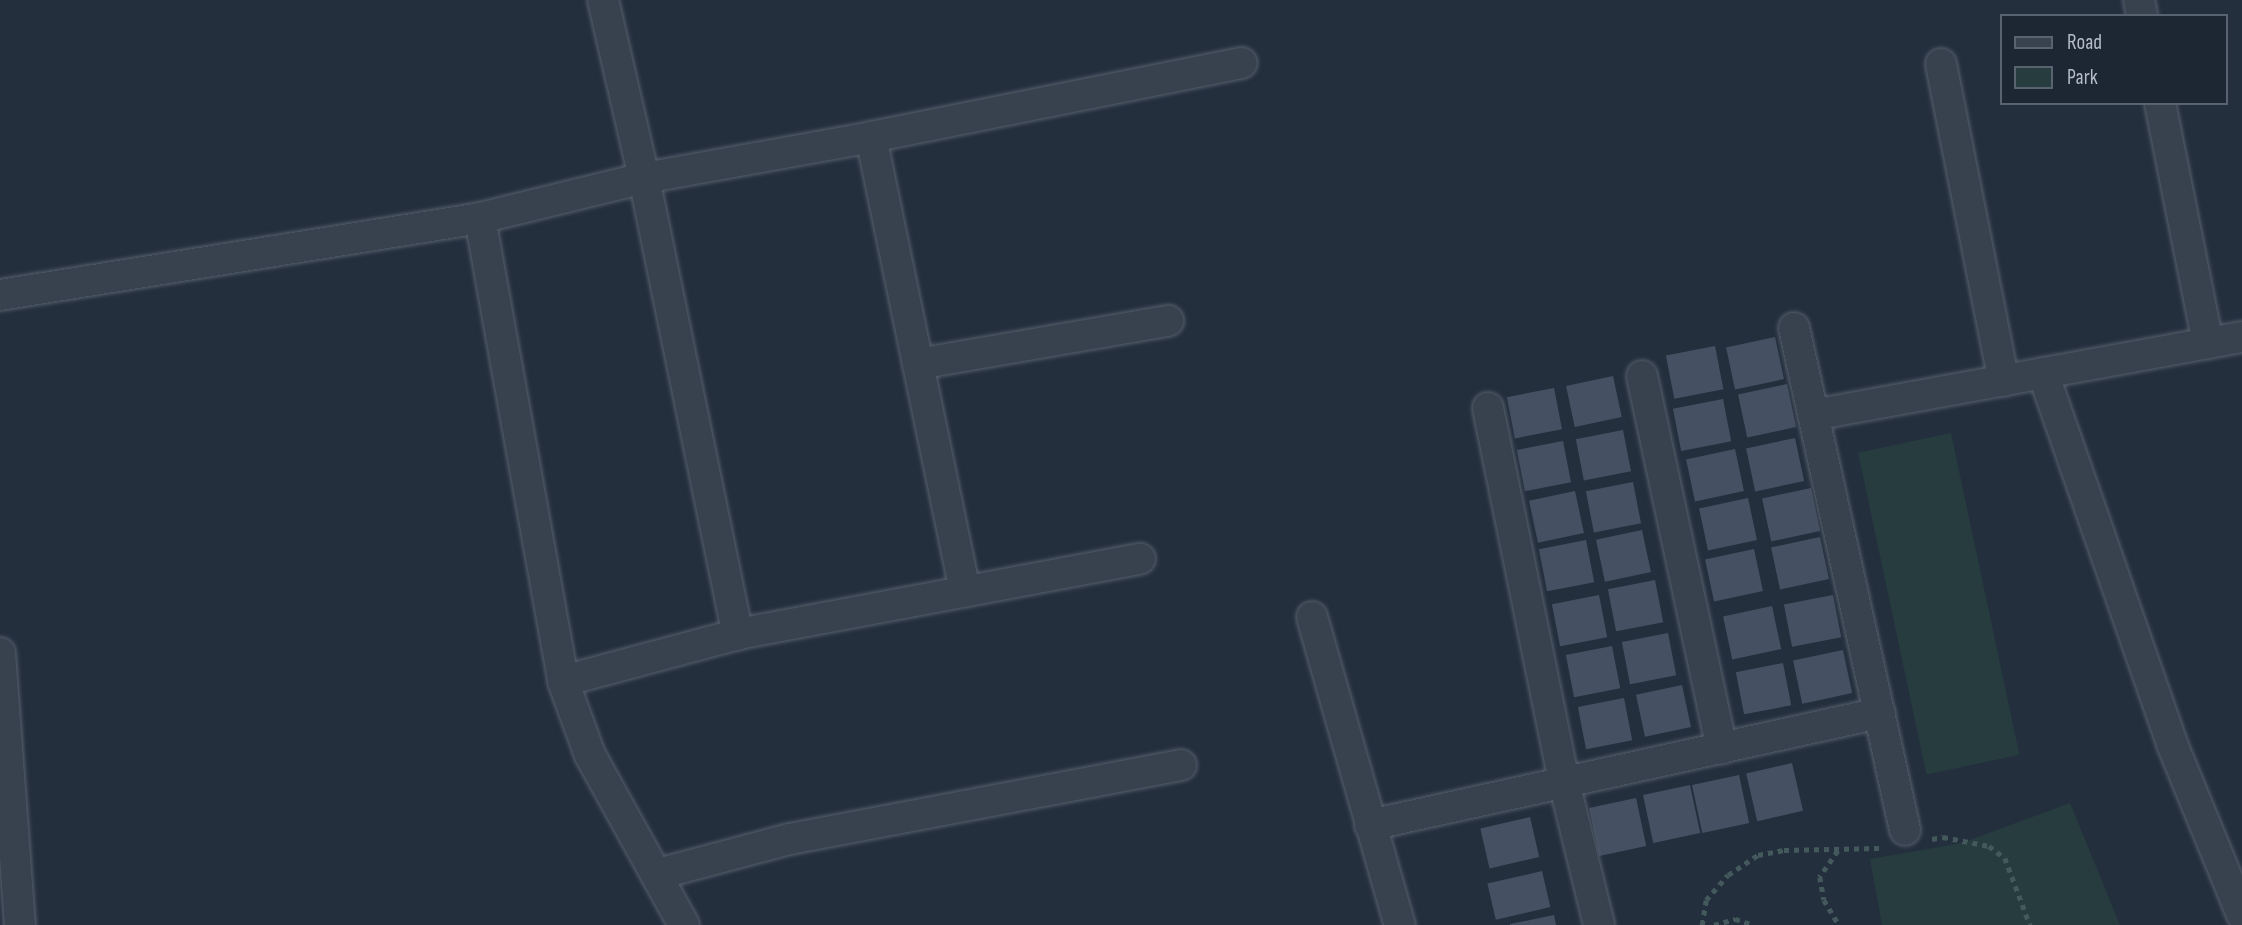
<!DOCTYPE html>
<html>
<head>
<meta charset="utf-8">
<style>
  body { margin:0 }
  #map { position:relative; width:2242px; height:925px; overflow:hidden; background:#242f3e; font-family:"Sofia Sans Condensed",sans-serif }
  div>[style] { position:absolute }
  .green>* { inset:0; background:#263c3f; transform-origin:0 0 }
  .building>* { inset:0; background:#455162; transform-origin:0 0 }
  .path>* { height:4.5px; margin-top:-2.25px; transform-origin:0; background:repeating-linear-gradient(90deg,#44595c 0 5px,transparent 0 10px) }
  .roads { filter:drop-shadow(0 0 2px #565f6c) drop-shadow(0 0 2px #565f6c) }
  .minor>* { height:30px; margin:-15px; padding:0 15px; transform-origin:15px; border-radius:15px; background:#38414e }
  span { translate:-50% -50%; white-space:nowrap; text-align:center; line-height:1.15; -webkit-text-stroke:7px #1d2633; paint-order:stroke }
  .legend { position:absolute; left:2000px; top:14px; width:228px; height:91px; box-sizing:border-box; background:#1d2633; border:2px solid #59626f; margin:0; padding:9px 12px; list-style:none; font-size:21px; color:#b4bcc9 }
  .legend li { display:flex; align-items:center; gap:14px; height:35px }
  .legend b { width:35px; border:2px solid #59626f }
</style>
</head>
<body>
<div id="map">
  <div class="green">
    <div style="left:1951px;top:433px;width:329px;height:95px;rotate:78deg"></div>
    <div style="clip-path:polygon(2070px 803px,2120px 925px,1882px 925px,1870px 859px,1962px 843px)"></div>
  </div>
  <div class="building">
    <div style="left:1775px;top:337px;width:43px;height:50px;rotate:78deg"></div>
    <div style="left:1715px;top:346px;width:44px;height:50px;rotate:79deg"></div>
    <div style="left:1613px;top:376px;width:42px;height:48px;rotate:78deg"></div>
    <div style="left:1787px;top:384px;width:44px;height:50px;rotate:78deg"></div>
    <div style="left:1554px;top:388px;width:42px;height:48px;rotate:79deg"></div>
    <div style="left:1723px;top:399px;width:43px;height:51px;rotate:79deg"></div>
    <div style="left:1623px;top:430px;width:42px;height:48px;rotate:79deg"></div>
    <div style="left:1795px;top:438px;width:44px;height:50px;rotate:78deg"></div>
    <div style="left:1563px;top:441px;width:42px;height:47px;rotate:79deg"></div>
    <div style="left:1735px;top:449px;width:43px;height:50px;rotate:78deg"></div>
    <div style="left:1633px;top:482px;width:42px;height:48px;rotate:79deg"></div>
    <div style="left:1811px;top:488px;width:44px;height:50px;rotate:78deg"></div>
    <div style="left:1575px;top:491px;width:43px;height:47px;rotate:78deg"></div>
    <div style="left:1748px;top:498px;width:43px;height:50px;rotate:78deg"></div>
    <div style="left:1642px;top:530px;width:43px;height:47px;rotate:78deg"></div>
    <div style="left:1820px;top:537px;width:43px;height:50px;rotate:78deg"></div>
    <div style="left:1586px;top:540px;width:43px;height:48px;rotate:79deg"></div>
    <div style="left:1754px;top:549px;width:43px;height:50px;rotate:78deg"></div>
    <div style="left:1655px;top:580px;width:43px;height:48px;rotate:79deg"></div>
    <div style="left:1599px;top:595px;width:43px;height:48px;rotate:79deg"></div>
    <div style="left:1833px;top:595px;width:43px;height:50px;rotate:79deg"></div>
    <div style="left:1772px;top:606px;width:44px;height:50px;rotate:78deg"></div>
    <div style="left:1668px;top:633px;width:43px;height:47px;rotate:79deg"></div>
    <div style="left:1612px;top:646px;width:43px;height:47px;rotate:79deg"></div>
    <div style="left:1843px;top:650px;width:44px;height:51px;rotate:78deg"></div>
    <div style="left:1783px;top:663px;width:43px;height:48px;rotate:79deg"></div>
    <div style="left:1682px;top:685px;width:43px;height:47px;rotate:78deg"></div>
    <div style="left:1624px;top:698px;width:43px;height:47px;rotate:79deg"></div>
    <div style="left:1792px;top:763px;width:49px;height:47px;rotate:77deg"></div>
    <div style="left:1739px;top:775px;width:49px;height:48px;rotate:78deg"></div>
    <div style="left:1690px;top:785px;width:49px;height:48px;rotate:78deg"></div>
    <div style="left:1636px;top:798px;width:49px;height:48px;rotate:78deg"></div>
    <div style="left:1530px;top:817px;width:41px;height:51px;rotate:77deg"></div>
    <div style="left:1542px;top:871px;width:37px;height:56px;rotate:77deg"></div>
    <div style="clip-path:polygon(1554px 915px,1556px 925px,1510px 925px,1510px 924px)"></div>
  </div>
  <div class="path">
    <div style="left:1932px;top:839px;width:11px;rotate:-10deg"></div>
    <div style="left:1943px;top:837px;width:47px;rotate:11.1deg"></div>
    <div style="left:1989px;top:846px;width:20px;rotate:37deg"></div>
    <div style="left:2005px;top:858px;width:72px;rotate:69.5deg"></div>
    <div style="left:1838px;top:851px;width:32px;rotate:125deg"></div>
    <div style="left:1820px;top:877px;width:23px;rotate:80deg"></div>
    <div style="left:1824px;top:900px;width:29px;rotate:59deg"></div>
    <div style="left:1702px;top:925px;width:25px;rotate:-81deg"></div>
    <div style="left:1706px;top:900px;width:33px;rotate:-49deg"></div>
    <div style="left:1728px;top:875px;width:36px;rotate:-34deg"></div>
    <div style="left:1758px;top:855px;width:26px;rotate:-11deg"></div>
    <div style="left:1784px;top:850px;width:95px;rotate:-1.2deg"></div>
    <div style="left:1714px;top:925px;width:22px;rotate:-16deg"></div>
    <div style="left:1735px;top:919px;width:19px;rotate:18deg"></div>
  </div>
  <div class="roads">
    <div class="minor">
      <div style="left:603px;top:0;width:183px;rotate:77deg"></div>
      <div style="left:644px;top:178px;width:466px;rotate:78.4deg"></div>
      <div style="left:2139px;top:0;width:16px;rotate:79deg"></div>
      <div style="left:1941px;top:64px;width:323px;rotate:78.8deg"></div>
      <div style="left:2160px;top:103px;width:245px;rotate:78.7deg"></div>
      <div style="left:871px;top:137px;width:464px;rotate:78.3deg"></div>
      <div style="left:480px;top:218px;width:470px;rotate:79.8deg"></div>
      <div style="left:563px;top:681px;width:79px;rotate:70deg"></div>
      <div style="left:590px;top:755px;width:194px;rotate:61.1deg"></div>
      <div style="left:0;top:295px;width:486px;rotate:-9.1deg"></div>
      <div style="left:480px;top:218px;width:169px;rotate:-13.7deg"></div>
      <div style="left:644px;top:178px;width:231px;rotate:-10.2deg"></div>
      <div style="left:871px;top:137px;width:378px;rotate:-11.3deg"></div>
      <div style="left:1794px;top:328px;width:514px;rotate:77.53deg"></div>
      <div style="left:918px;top:364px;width:254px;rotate:-9.8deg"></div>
      <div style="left:2043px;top:373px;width:393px;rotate:70.8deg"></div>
      <div style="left:2172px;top:744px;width:185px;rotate:67.7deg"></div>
      <div style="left:1642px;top:376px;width:381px;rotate:77.9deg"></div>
      <div style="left:1488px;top:408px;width:382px;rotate:78.5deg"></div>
      <div style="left:1564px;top:782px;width:147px;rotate:76.2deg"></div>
      <div style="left:1813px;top:415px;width:436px;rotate:-10.3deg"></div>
      <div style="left:1312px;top:617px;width:320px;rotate:74.1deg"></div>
      <div style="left:0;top:653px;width:273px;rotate:85.8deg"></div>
      <div style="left:563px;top:681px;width:181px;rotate:-15deg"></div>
      <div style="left:738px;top:634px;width:409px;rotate:-10.6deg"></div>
      <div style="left:1370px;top:825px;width:522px;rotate:-12.39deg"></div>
      <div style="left:658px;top:874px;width:137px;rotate:-14.9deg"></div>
      <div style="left:790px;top:839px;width:398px;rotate:-10.7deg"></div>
    </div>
  </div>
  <ul class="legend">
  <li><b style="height:9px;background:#38414e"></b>Road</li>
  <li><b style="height:19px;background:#263c3f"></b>Park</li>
  </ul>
</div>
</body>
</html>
